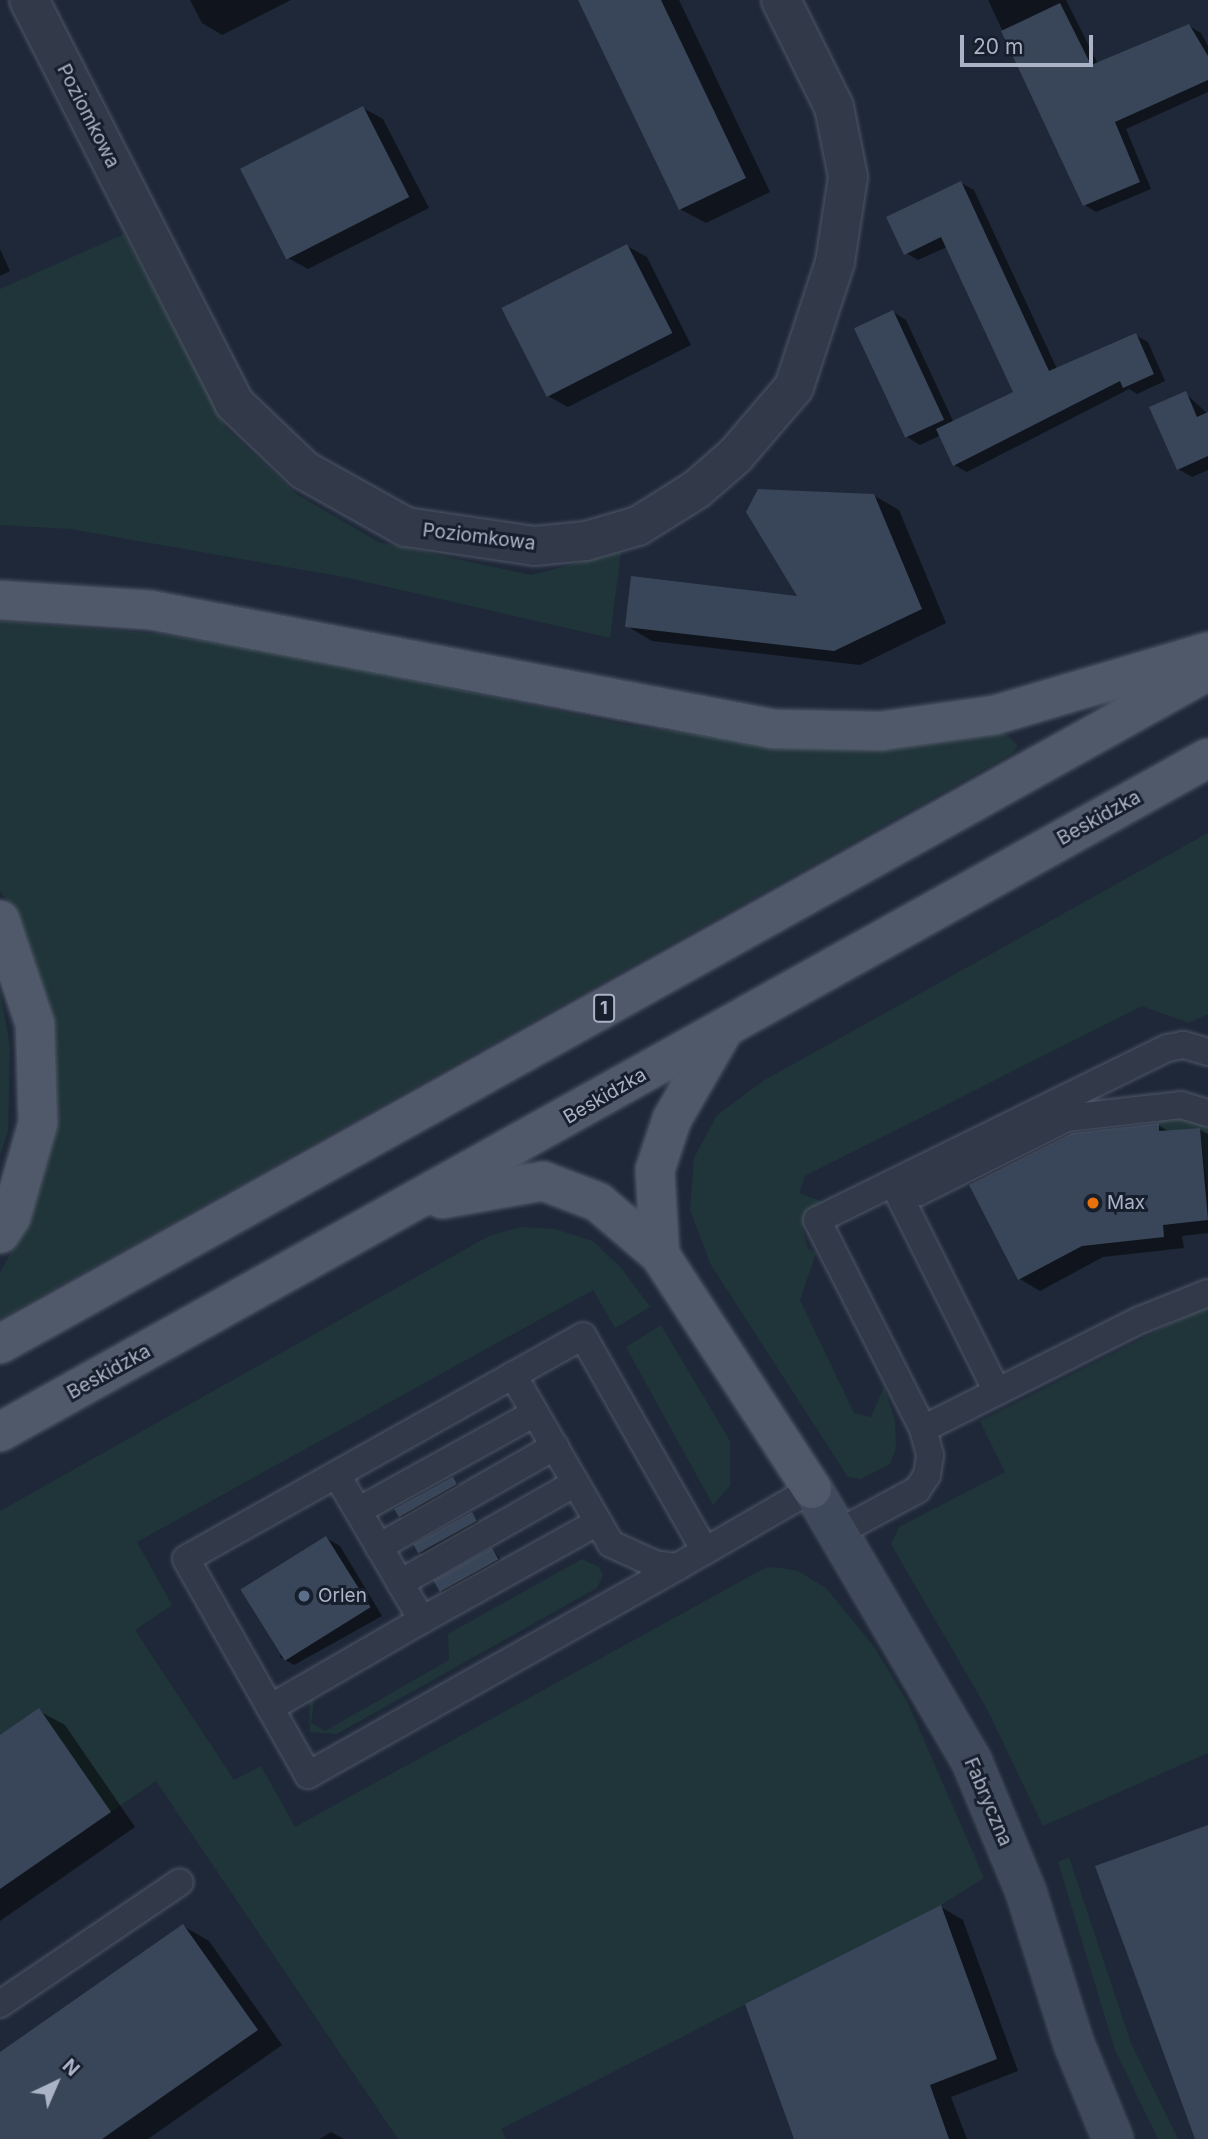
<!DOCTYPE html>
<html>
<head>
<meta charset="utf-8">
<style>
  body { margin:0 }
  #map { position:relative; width:1208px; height:2139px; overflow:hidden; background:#1e2838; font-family:Inter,sans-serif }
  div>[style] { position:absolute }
  .green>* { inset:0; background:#203539 }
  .shadow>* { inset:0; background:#0007 }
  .building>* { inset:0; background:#394659; transform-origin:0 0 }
  .roads { filter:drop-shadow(0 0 2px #4f5767) drop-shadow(0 0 2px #4f5767) }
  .service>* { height:26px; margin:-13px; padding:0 13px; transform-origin:13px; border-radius:13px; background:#323a49 }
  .minor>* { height:38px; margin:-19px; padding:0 19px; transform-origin:19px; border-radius:19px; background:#323a49 }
  .secondary>* { height:38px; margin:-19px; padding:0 19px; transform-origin:19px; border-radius:19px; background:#3f495c }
  .primary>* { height:38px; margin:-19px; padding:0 19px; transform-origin:19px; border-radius:19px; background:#4f5969 }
  .dots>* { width:19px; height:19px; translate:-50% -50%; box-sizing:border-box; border:4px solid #171f2d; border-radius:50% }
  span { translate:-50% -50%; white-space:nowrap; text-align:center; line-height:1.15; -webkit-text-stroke:6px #171f2d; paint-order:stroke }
  .shield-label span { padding:2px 5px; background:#171f2d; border:2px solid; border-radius:5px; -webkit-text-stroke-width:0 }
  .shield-label { font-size:18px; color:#abb4c6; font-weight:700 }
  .street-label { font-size:19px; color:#abb4c6 }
  .poi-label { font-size:19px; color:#abb4c6 }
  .left { translate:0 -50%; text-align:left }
  .north { position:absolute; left:21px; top:2048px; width:70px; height:70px; -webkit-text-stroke:5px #171f2d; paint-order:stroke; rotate:44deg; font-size:19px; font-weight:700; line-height:28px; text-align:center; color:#abb4c6 }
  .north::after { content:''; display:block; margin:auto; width:24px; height:32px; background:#abb4c6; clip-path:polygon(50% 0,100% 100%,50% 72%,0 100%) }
  .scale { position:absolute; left:960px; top:35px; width:133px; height:32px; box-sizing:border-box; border:4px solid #abb4c6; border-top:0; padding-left:9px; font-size:21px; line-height:24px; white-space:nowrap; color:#abb4c6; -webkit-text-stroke:5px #171f2d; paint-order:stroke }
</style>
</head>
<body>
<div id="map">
  <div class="green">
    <div style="clip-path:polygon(124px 234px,226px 428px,298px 495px,379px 542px,531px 575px,621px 552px,610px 638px,344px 577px,70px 529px,0 525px,0 289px)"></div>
    <div style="clip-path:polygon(0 621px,160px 634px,272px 651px,627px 725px,763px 744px,918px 746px,994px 731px,1006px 734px,1018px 746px,1013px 753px,0 1319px,0 1273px,25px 1224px,53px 1127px,49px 1004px,15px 911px,0 891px)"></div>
    <div style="clip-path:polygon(1208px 833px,1208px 1014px,1189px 1023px,1142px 1006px,805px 1176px,799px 1193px,828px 1204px,802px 1227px,808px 1248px,816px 1253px,800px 1300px,854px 1413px,871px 1417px,884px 1387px,895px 1420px,896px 1448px,890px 1464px,861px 1479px,848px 1477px,711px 1265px,690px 1210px,694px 1158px,717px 1115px,763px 1081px)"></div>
    <div style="clip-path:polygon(0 989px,10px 1046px,8px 1131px,0 1155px)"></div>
    <div style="clip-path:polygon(1158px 1118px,1194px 1119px,1208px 1126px,1208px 1192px,1200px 1128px,1159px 1131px)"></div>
    <div style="clip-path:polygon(521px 1227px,555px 1229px,593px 1241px,622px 1269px,650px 1307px,615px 1328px,593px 1290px,137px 1542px,172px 1605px,135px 1630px,234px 1780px,261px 1766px,295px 1827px,752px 1575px,767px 1567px,782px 1568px,798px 1571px,826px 1588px,875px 1648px,907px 1701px,984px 1878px,941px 1905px,501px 2129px,506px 2139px,398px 2139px,156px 1781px,111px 1812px,0 1735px,0 1511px,489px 1236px)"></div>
    <div style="clip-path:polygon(1208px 1305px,1208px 1753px,1043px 1826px,987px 1709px,891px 1544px,899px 1527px,1005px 1472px,980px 1421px)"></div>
    <div style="clip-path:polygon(661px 1325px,730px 1441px,730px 1486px,713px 1505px,626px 1347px)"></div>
    <div style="clip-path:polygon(582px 1559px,599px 1567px,603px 1575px,597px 1588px,337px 1734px,310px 1732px,309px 1699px,315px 1696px,311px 1723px,325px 1731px,449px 1660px,448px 1634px)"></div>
    <div style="clip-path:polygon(1069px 1857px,1131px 2043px,1178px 2139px,1158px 2139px,1115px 2050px,1058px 1862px)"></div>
  </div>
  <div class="shadow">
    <div style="clip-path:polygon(190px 0,291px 0,222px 35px,202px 23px)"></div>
    <div style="clip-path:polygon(580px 0,679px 0,770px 192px,706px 223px,680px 209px)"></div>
    <div style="clip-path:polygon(988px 0,1066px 0,1098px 64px,1189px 26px,1201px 33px,1208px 46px,1208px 92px,1126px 129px,1151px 189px,1096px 212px,1085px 205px)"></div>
    <div style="clip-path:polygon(363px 108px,383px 119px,429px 208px,308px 269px,288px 258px)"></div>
    <div style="clip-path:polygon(961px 183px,974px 190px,1057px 369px,1135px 335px,1148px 342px,1165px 381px,1137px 394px,1129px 389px,967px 472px,954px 465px,941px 435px,920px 445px,907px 437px,893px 312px,906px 320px,954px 423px,1015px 393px,947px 247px,918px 260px,906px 253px)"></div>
    <div style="clip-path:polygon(627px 246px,647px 257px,691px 345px,568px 407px,548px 396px)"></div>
    <div style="clip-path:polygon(0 249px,10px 271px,0 276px)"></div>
    <div style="clip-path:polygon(1185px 393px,1208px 414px,1208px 470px,1192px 477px,1178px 469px)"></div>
    <div style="clip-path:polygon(873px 495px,899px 510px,946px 623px,860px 665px,652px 641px,627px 626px,800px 598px)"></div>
    <div style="clip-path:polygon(1158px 1125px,1170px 1132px,1200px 1130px,1208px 1134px,1208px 1233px,1182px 1236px,1184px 1248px,1103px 1257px,1040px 1291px,1020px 1279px,971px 1186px)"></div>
    <div style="clip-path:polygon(453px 1479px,462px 1488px,407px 1520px,400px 1516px)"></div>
    <div style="clip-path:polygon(472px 1514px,482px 1525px,427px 1557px,420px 1553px)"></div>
    <div style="clip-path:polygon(326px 1538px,340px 1546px,382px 1616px,294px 1665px,280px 1657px)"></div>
    <div style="clip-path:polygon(492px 1550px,504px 1563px,447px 1595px,441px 1591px)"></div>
    <div style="clip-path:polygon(39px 1711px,65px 1725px,135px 1827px,0 1921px,0 1738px)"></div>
    <div style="clip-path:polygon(941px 1907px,963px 1920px,1018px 2071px,951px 2097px,967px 2139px,796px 2139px)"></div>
    <div style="clip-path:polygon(183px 1926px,209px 1941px,282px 2045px,148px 2139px,0 2139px,0 2055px)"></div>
    <div style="clip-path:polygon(331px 2132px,344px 2139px,320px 2139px)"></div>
  </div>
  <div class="building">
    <div style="clip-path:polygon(578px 0,661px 0,746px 178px,679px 210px)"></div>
    <div style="clip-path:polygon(1060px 3px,1091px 65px,1189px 24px,1208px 56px,1208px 80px,1115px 122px,1140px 182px,1083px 206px,1001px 31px)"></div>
    <div style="left:363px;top:106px;width:102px;height:138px;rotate:63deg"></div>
    <div style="clip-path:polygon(961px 181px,1049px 371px,1136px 333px,1154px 374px,1123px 388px,1120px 381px,953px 466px,936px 429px,1013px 392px,941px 237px,904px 255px,886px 217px)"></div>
    <div style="left:627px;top:244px;width:100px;height:141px;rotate:63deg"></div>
    <div style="left:893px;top:310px;width:121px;height:43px;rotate:65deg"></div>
    <div style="clip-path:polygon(1186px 391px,1197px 417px,1208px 412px,1208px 456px,1177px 470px,1149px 407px)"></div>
    <div style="clip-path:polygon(758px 489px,874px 494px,922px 609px,834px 651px,625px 627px,631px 576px,797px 596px,746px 512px)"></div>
    <div style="clip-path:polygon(1159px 1123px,1159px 1131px,1200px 1128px,1208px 1220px,1163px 1225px,1164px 1237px,1082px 1246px,1018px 1280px,969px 1185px,1072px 1133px)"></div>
    <div style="clip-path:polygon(453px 1477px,457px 1484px,399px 1517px,394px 1509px)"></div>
    <div style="left:472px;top:1512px;width:10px;height:67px;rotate:61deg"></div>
    <div style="left:326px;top:1536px;width:84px;height:101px;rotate:58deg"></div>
    <div style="left:492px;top:1548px;width:13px;height:67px;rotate:61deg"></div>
    <div style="clip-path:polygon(39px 1708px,111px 1812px,0 1889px,0 1735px)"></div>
    <div style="clip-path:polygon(1208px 1825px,1208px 2139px,1195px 2139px,1095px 1866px)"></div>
    <div style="clip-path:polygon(941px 1905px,997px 2059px,930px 2085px,949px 2139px,794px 2139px,745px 2004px)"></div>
    <div style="clip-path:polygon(183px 1924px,258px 2030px,102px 2139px,0 2139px,0 2052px)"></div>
  </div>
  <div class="roads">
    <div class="service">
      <div style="left:1208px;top:1052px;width:26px;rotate:-164deg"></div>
      <div style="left:1183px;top:1045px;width:16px;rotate:169deg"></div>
      <div style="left:1167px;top:1048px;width:390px;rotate:153.8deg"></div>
      <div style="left:817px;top:1220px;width:234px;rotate:63.1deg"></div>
      <div style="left:923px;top:1429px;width:243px;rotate:-26.7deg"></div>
      <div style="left:1140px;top:1320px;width:73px;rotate:-21.7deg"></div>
      <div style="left:893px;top:1183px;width:28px;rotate:19deg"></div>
      <div style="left:919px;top:1192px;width:165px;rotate:-26.6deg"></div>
      <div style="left:1067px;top:1118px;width:115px;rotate:-6.5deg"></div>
      <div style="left:1181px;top:1105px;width:28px;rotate:17deg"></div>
      <div style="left:893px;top:1183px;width:233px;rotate:63.5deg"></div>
      <div style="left:513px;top:1375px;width:195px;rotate:59.9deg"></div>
      <div style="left:611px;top:1544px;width:48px;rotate:24.4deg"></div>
      <div style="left:655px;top:1564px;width:22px;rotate:8deg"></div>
      <div style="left:358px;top:1511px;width:202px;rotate:-29deg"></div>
      <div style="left:839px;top:1532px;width:89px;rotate:-28.3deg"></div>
      <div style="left:917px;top:1490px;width:18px;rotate:-56deg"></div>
      <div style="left:927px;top:1475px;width:20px;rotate:-81deg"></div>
      <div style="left:930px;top:1455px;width:27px;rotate:-105deg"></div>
      <div style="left:379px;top:1547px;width:203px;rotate:-29.8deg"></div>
      <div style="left:705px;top:1551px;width:247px;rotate:-119.6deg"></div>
      <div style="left:583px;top:1336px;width:455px;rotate:150.7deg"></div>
      <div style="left:186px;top:1559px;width:248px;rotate:60.5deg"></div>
      <div style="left:308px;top:1775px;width:424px;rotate:-29.4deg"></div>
      <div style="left:677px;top:1567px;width:32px;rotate:-30deg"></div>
      <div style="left:705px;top:1551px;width:124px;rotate:-30.1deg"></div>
      <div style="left:400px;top:1583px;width:202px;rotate:-29.7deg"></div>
      <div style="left:422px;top:1620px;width:201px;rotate:-29.1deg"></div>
      <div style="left:270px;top:1708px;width:176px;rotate:-30.1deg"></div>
      <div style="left:422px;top:1620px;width:168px;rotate:-120.4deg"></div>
      <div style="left:0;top:2004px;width:217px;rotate:-34.1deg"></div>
    </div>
    <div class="minor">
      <div style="left:29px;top:0;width:452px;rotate:63deg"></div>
      <div style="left:234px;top:403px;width:97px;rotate:43.7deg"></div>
      <div style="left:304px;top:470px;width:117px;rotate:29.2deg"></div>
      <div style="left:406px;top:527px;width:130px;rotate:8.4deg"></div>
      <div style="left:535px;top:546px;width:51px;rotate:-5.6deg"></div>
      <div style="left:586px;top:541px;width:54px;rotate:-16.1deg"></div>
      <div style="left:638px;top:526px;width:70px;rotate:-32.1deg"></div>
      <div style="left:697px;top:489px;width:50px;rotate:-41deg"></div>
      <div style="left:735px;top:456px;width:91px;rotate:-49.5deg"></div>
      <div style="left:794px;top:387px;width:132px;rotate:-71.8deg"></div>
      <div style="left:835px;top:262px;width:86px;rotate:-81.3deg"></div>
      <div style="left:848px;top:177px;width:71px;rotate:-101.3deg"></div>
      <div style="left:834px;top:107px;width:119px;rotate:-116.4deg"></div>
    </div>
    <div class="secondary">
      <div style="left:812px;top:1489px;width:316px;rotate:59.6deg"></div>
      <div style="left:972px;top:1762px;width:141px;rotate:67.4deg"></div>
      <div style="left:1026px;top:1892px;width:159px;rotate:72.5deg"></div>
      <div style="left:1074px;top:2044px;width:103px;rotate:67.7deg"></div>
    </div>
    <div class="primary">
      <div style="left:0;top:600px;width:150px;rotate:3.8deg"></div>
      <div style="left:150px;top:610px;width:635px;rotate:10.8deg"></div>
      <div style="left:774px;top:729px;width:107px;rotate:1.1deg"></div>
      <div style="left:881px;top:731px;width:115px;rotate:-8deg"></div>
      <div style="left:995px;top:715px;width:222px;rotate:-16.5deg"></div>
      <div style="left:0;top:920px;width:110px;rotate:71.4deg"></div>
      <div style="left:35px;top:1024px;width:99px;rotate:88.3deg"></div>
      <div style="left:38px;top:1123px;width:98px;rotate:106deg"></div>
      <div style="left:11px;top:1217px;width:20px;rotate:123deg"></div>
      <div style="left:442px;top:1199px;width:103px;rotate:-10.1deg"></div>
      <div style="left:543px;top:1181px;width:59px;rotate:20.9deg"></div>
      <div style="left:598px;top:1202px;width:82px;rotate:40.5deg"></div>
      <div style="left:660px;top:1255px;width:279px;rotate:57deg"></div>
      <div style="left:660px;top:1255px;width:85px;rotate:-93.4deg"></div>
      <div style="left:655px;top:1170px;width:54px;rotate:-71.6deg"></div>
      <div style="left:672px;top:1119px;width:104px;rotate:-60deg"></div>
      <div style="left:0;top:1344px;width:1383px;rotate:-29.12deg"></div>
      <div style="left:0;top:1432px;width:1383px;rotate:-29.16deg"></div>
    </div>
  </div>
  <div class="dots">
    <div style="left:1093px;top:1203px;background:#e8710a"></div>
    <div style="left:304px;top:1596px;background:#5c6f8a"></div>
  </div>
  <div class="shield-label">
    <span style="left:604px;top:1008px">1</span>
  </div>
  <div class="street-label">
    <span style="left:88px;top:116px;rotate:63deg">Poziomkowa</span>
    <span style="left:479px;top:537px;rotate:7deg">Poziomkowa</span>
    <span style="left:1099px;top:818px;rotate:-29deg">Beskidzka</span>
    <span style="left:605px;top:1096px;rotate:-30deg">Beskidzka</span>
    <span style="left:109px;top:1372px;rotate:-29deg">Beskidzka</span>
    <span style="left:988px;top:1802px;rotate:67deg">Fabryczna</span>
  </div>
  <div class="poi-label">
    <span class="left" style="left:1107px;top:1203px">Max</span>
    <span class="left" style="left:318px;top:1596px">Orlen</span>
  </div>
  <div class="north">N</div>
  <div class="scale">20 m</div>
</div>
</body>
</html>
